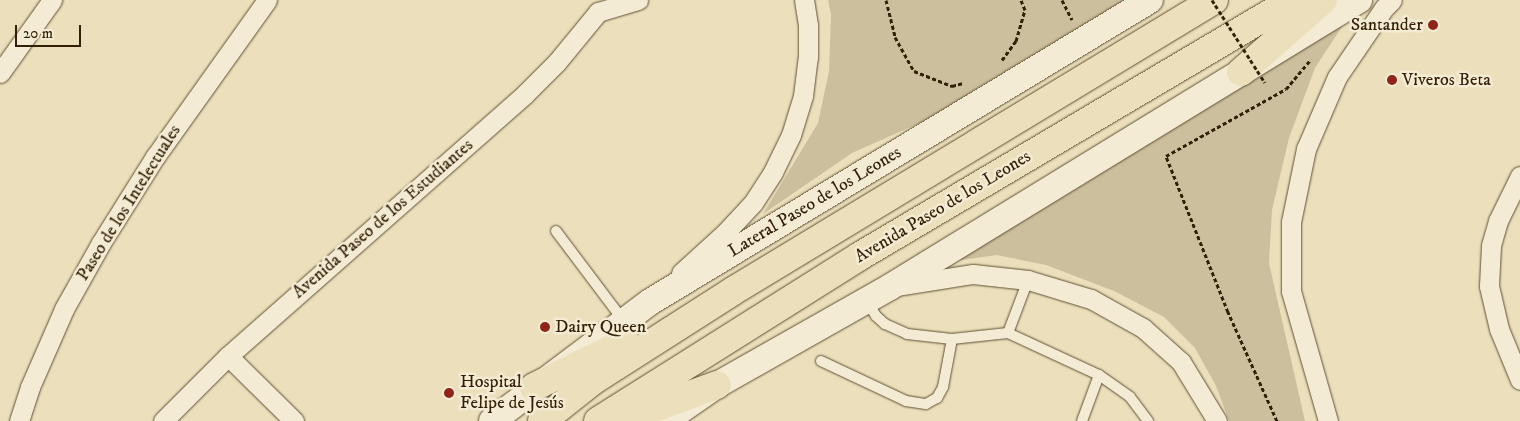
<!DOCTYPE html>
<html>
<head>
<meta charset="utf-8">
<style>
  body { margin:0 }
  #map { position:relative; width:1520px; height:421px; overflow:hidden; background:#ece0bc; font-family:"IM FELL DW Pica",serif }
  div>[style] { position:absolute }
  .green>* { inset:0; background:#ccbf9d }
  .path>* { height:3px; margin-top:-1.5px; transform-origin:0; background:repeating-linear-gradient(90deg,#321f06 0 4px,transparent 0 6.5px) }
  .roads { filter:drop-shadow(0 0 1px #604f34) drop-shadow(0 0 1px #604f34) }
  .lane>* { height:10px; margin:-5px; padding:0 5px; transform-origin:5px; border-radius:5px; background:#f3ebd3 }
  .street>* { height:19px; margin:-9.5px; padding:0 9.5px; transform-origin:9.5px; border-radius:9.5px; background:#f3ebd3 }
  .secondary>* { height:26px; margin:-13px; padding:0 13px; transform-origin:13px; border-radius:13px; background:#f3ebd3 }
  .primary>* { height:28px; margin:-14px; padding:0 14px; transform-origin:14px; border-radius:14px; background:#ece0bc }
  .path-bridge>* { height:3px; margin-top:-1.5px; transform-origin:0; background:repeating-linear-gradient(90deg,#321f06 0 4px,transparent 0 6.5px) }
  .dots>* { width:14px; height:14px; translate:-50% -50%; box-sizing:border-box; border:2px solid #f3ebd3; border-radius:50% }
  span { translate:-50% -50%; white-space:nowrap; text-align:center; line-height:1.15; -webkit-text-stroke:5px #f3ebd3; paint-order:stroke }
  .poi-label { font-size:18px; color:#321f06 }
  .right { translate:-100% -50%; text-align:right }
  .left { translate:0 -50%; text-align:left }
  .street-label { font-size:18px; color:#321f06 }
  .scale { position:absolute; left:15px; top:25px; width:66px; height:22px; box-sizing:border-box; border:2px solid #321f06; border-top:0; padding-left:6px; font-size:15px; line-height:18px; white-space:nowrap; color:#321f06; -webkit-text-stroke:4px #f3ebd3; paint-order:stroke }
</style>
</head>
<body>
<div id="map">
  <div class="green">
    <div style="clip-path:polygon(828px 0,1131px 0,931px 118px,852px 153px,763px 214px,818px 123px,829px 71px,831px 15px)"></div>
    <div style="clip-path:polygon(1345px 22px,1315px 68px,1289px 138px,1272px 210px,1269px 263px,1305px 421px,1229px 421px,1216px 386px,1195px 348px,1164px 317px,1114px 291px,1046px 265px,997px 255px,954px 261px)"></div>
  </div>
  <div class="path">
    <div style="left:886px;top:0;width:38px;rotate:76deg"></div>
    <div style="left:895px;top:37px;width:39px;rotate:61deg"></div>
    <div style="left:914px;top:71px;width:41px;rotate:21.5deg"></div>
    <div style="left:952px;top:86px;width:11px;rotate:-15deg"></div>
    <div style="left:1062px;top:0;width:22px;rotate:63deg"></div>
    <div style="left:1002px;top:60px;width:24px;rotate:-54deg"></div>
    <div style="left:1016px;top:41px;width:32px;rotate:-74deg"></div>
    <div style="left:1025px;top:10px;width:11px;rotate:-112deg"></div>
    <div style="left:1277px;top:421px;width:120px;rotate:-114.2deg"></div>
    <div style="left:1228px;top:312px;width:168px;rotate:-111.7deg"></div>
    <div style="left:1166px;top:156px;width:137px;rotate:-29.2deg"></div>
    <div style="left:1286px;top:89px;width:39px;rotate:-50deg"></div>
  </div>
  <div class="roads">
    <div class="lane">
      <div style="left:556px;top:231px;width:111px;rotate:53deg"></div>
      <div style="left:867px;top:301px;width:17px;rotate:59deg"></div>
      <div style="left:876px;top:316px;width:12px;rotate:42deg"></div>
      <div style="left:885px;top:324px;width:24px;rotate:24deg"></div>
      <div style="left:907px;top:334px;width:45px;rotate:6.3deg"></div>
      <div style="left:952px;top:339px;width:56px;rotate:-6.1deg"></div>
      <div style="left:1008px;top:333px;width:57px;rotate:-69.3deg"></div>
      <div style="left:1008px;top:333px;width:100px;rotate:24.8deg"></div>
      <div style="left:1099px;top:375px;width:38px;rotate:35deg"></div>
      <div style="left:1130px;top:397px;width:30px;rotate:53deg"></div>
      <div style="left:821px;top:361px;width:94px;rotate:25.2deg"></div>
      <div style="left:906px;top:401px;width:20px;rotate:9deg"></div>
      <div style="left:926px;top:404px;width:13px;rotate:-29deg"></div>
      <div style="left:937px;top:398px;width:13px;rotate:-61deg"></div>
      <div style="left:943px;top:387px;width:49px;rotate:-79.4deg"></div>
      <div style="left:1082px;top:421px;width:49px;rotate:-69.7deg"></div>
    </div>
    <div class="street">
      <div style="left:598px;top:12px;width:42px;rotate:-16.7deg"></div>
      <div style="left:0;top:73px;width:90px;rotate:-54.5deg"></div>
      <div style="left:1520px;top:176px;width:50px;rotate:116.1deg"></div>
      <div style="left:1498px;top:221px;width:26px;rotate:106deg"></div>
      <div style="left:1491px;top:246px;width:40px;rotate:92.9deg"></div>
      <div style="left:1489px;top:286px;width:44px;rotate:76.9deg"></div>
      <div style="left:1499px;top:329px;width:55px;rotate:67.6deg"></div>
      <div style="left:681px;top:273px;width:59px;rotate:-42.3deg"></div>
      <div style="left:725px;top:233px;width:41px;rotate:-47deg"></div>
      <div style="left:753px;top:203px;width:37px;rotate:-57deg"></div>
      <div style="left:773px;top:172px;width:41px;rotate:-64.1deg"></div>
      <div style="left:791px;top:135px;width:41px;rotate:-72.9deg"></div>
      <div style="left:803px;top:96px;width:38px;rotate:-83deg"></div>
      <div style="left:808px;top:58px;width:33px;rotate:-90deg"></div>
      <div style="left:808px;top:25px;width:25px;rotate:-99deg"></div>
      <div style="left:896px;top:286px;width:78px;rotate:-8.9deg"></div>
      <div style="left:973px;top:274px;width:55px;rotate:6.2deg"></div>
      <div style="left:1028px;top:280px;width:66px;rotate:16.8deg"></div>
      <div style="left:1091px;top:299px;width:60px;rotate:29.1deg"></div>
      <div style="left:1143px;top:328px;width:51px;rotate:41.8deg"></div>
      <div style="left:1181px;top:362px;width:69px;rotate:58.6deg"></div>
      <div style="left:228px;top:356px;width:93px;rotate:44.6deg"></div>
      <div style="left:19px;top:421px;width:36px;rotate:-72deg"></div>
      <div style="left:30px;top:387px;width:85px;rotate:-66.4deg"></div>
      <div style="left:64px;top:309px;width:76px;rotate:-60.7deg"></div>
      <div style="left:101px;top:243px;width:102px;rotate:-57.9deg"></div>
      <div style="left:155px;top:157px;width:193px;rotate:-54.5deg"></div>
      <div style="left:163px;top:421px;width:92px;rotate:-45deg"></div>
      <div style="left:228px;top:356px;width:396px;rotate:-41.4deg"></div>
      <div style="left:525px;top:94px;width:45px;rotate:-45deg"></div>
      <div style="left:557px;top:62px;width:65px;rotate:-50.6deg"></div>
      <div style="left:1328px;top:421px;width:135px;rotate:-105.9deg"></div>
      <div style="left:1291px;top:291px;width:69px;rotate:-90deg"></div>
      <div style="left:1291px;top:222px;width:75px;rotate:-78.4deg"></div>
      <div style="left:1306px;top:149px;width:78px;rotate:-66.7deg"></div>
      <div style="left:1337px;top:77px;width:83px;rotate:-55.7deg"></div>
      <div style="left:1384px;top:8px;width:11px;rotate:-45deg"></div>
    </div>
    <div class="secondary">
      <div style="left:492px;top:421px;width:198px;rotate:-37deg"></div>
      <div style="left:650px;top:302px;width:584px;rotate:-31.13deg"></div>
      <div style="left:665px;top:421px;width:63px;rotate:-34.7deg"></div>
      <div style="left:717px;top:385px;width:199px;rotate:-29.5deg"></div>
      <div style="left:890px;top:287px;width:550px;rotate:-31.46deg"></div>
    </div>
    <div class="primary">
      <div style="left:1241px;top:72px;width:109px;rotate:-41.3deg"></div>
      <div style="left:534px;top:387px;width:102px;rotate:-26.1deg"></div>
      <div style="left:542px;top:421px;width:66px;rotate:-38.3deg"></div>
      <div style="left:594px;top:380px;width:165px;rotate:-32.6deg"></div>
      <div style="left:733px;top:291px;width:562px;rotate:-31.17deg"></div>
      <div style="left:598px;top:421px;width:310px;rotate:-32.2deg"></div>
      <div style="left:860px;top:256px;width:503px;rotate:-30.59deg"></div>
      <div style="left:618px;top:421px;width:105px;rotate:-20deg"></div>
    </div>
  </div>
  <div class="path-bridge">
    <div style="left:1212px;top:0;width:98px;rotate:57.4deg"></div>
  </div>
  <div class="dots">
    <div style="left:1433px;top:25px;background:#8f2418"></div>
    <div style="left:1392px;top:80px;background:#8f2418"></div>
    <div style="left:545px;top:327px;background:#8f2418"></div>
    <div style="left:449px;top:393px;background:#8f2418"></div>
  </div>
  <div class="poi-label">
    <span class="right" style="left:1423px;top:25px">Santander</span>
    <span class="left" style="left:1402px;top:80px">Viveros Beta</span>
    <span class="left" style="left:555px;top:327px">Dairy Queen</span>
    <span class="left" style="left:460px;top:393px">Hospital<br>Felipe de Jesús</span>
  </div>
  <div class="street-label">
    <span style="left:815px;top:202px;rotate:-31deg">Lateral Paseo de los Leones</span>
    <span style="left:129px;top:203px;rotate:-58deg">Paseo de los Intelectuales</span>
    <span style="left:943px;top:207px;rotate:-31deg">Avenida Paseo de los Leones</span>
    <span style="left:383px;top:219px;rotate:-41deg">Avenida Paseo de los Estudiantes</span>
  </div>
  <div class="scale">20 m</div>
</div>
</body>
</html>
